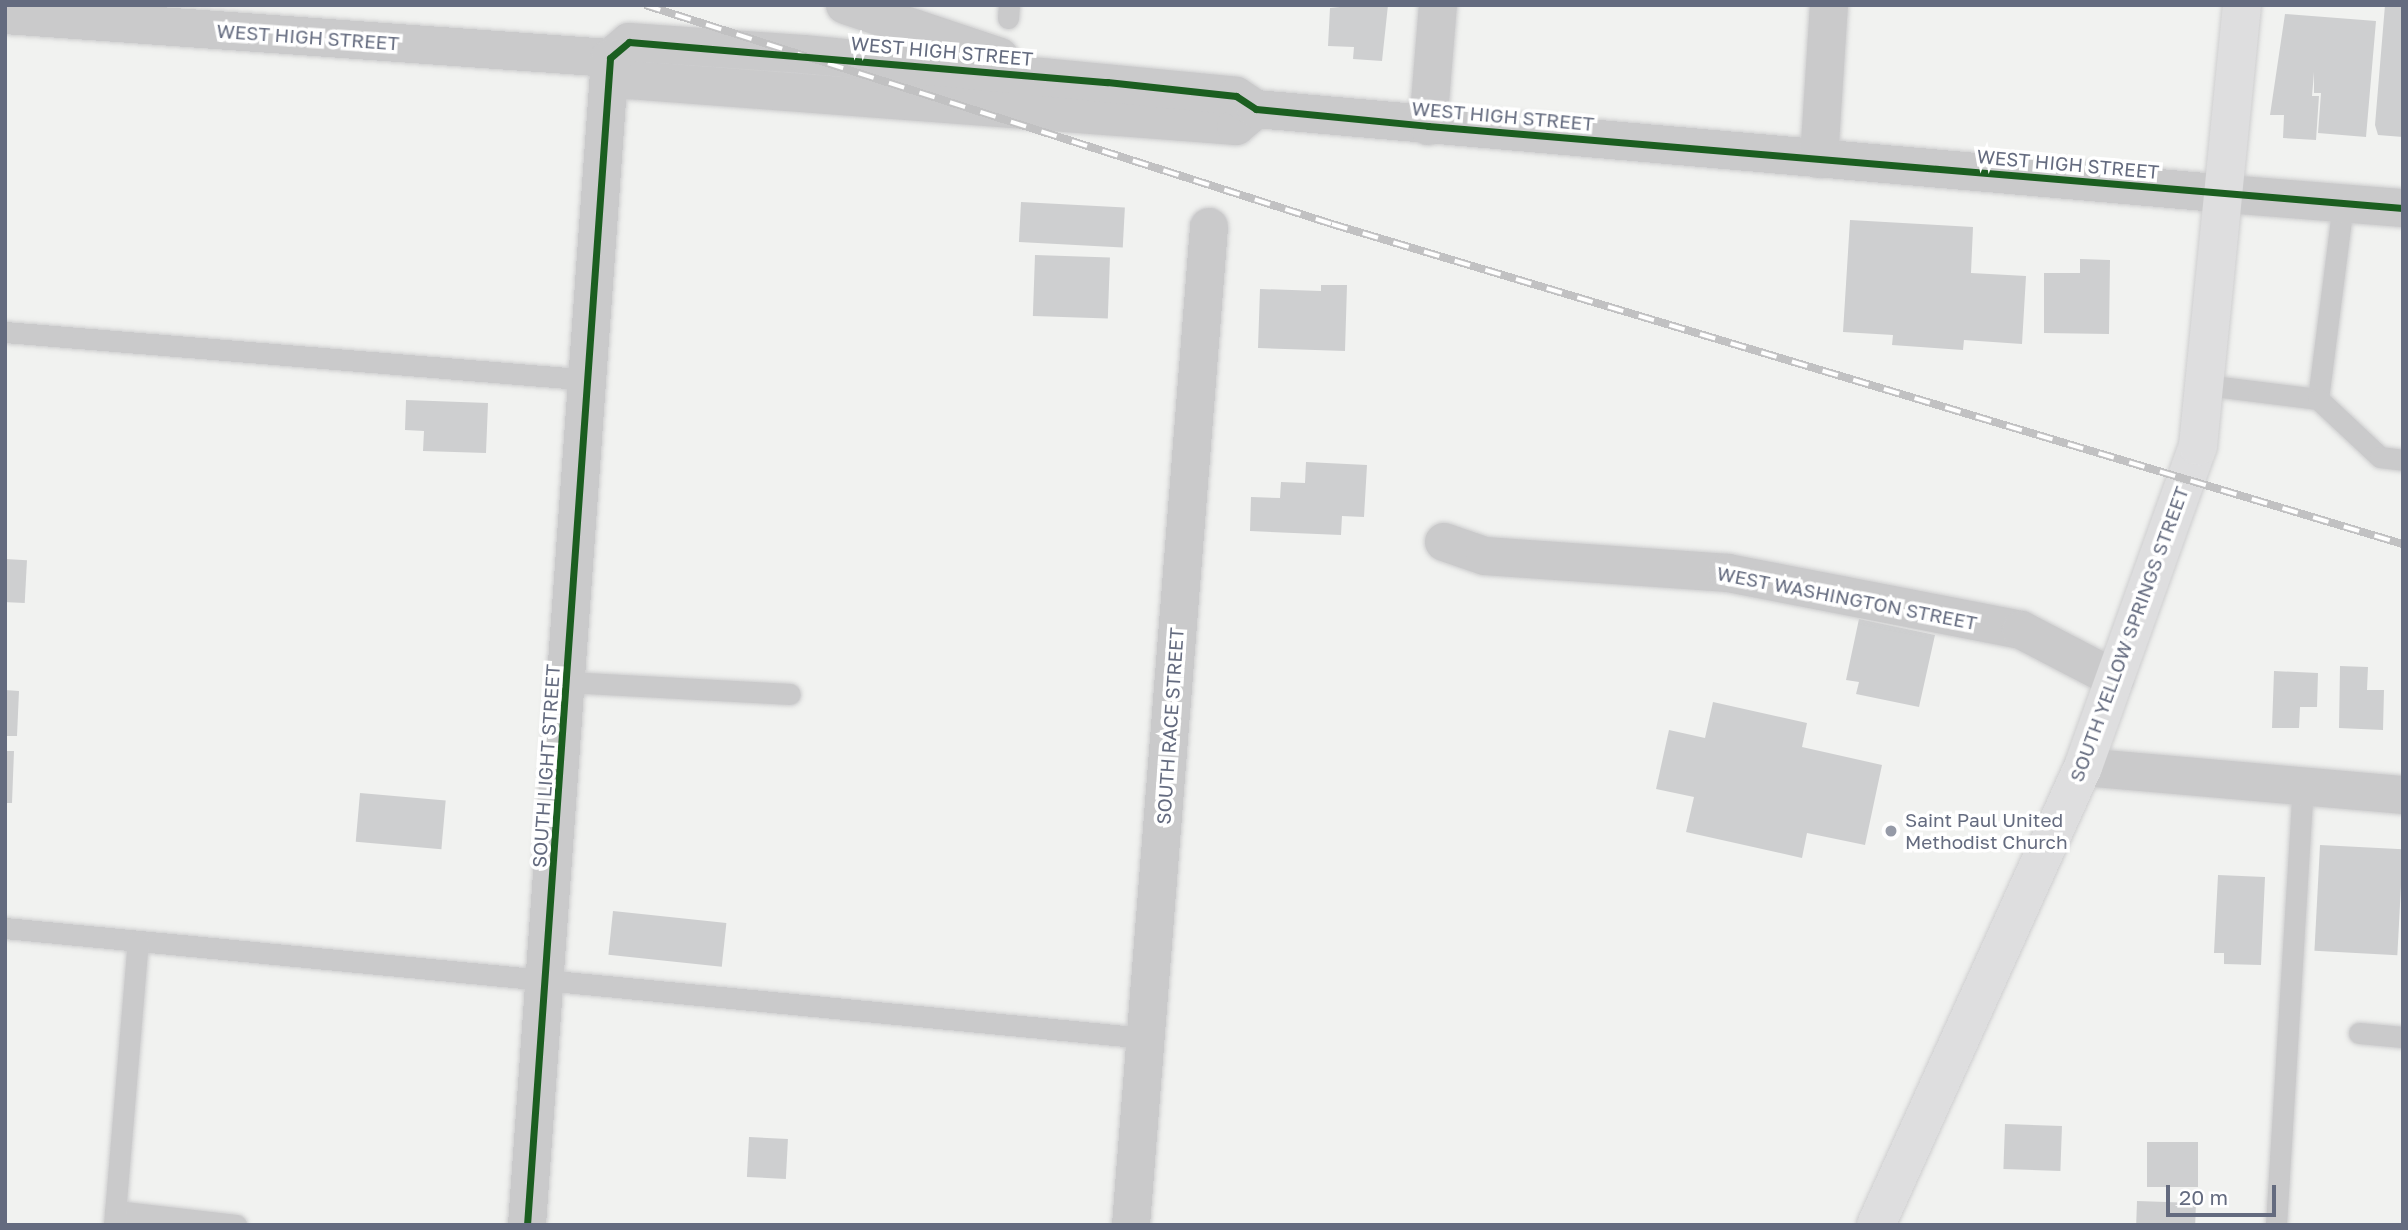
<!DOCTYPE html>
<html>
<head>
<meta charset="utf-8">
<style>
  body { margin:0 }
  #map { position:relative; width:2408px; height:1230px; overflow:hidden; background:#f1f2f0; font-family:"Golos Text",sans-serif }
  div>[style] { position:absolute }
  .building>* { inset:0; background:#cecfd0; transform-origin:0 0 }
  .roads { filter:drop-shadow(0 0 2px #cececf) drop-shadow(0 0 2px #cececf) }
  .service>* { height:21px; margin:-10.5px; padding:0 10.5px; transform-origin:10.5px; border-radius:10.5px; background:#cacacb }
  .minor>* { height:38px; margin:-19px; padding:0 19px; transform-origin:19px; border-radius:19px; background:#cacacb }
  .tertiary>* { height:38px; margin:-19px; padding:0 19px; transform-origin:19px; border-radius:19px; background:#cacacb }
  .secondary>* { height:38px; margin:-19px; padding:0 19px; transform-origin:19px; border-radius:19px; background:#dededf }
  .rail>* { height:8px; margin-top:-4px; transform-origin:0; background:repeating-linear-gradient(90deg,#fff 0 16px,#c1c1c2 0 32px); box-sizing:border-box; border-block:2px solid #c1c1c2 }
  .cycleway>* { height:7px; margin:-3.5px; padding:0 3.5px; transform-origin:3.5px; border-radius:3.5px; background:#1b5e20 }
  .dots>* { width:19px; height:19px; translate:-50% -50%; box-sizing:border-box; border:4px solid #fff; border-radius:50% }
  span { translate:-50% -50%; white-space:nowrap; text-align:center; line-height:1.15; -webkit-text-stroke:7px #fff; paint-order:stroke }
  .street-label { font-size:19px; color:#646b7f }
  .poi-label { font-size:19px; color:#646b7f }
  .left { translate:0 -50%; text-align:left }
  .frame { position:absolute; inset:0; border:7px solid #646b7f; pointer-events:none }
  .scale { position:absolute; left:2166px; top:1185px; width:110px; height:32px; box-sizing:border-box; border:4px solid #646b7f; border-top:0; padding-left:9px; font-size:21px; line-height:24px; white-space:nowrap; color:#646b7f; -webkit-text-stroke:5px #fff; paint-order:stroke }
</style>
</head>
<body>
<div id="map">
  <div class="building">
    <div style="clip-path:polygon(1359px 5px,1388px 5px,1382px 61px,1353px 59px,1354px 47px,1328px 46px,1330px 8px)"></div>
    <div style="clip-path:polygon(2385px 5px,2403px 5px,2403px 137px,2378px 135px,2375px 125px)"></div>
    <div style="clip-path:polygon(2285px 14px,2376px 21px,2366px 137px,2318px 133px,2321px 93px,2314px 93px,2314px 72px,2312px 96px,2319px 96px,2316px 140px,2283px 138px,2284px 115px,2270px 115px)"></div>
    <div style="left:1021px;top:202px;width:104px;height:40px;rotate:3deg"></div>
    <div style="clip-path:polygon(1850px 220px,1973px 227px,1971px 273px,2026px 276px,2022px 344px,1964px 340px,1963px 350px,1892px 345px,1893px 335px,1843px 332px)"></div>
    <div style="left:1035px;top:255px;width:75px;height:61px;rotate:2deg"></div>
    <div style="clip-path:polygon(2080px 259px,2110px 260px,2109px 334px,2044px 333px,2044px 273px,2080px 273px)"></div>
    <div style="clip-path:polygon(1321px 285px,1347px 285px,1345px 351px,1258px 348px,1260px 289px,1321px 291px)"></div>
    <div style="clip-path:polygon(406px 400px,488px 403px,486px 453px,423px 451px,424px 431px,405px 430px)"></div>
    <div style="clip-path:polygon(1306px 462px,1367px 465px,1364px 517px,1342px 516px,1341px 535px,1250px 531px,1251px 497px,1280px 498px,1281px 482px,1305px 483px)"></div>
    <div style="left:5px;top:559px;width:22px;height:43px;rotate:3deg"></div>
    <div style="clip-path:polygon(1859px 619px,1935px 635px,1919px 707px,1856px 694px,1859px 682px,1846px 680px)"></div>
    <div style="clip-path:polygon(2340px 666px,2368px 667px,2367px 690px,2384px 690px,2383px 730px,2339px 728px)"></div>
    <div style="clip-path:polygon(2274px 671px,2318px 673px,2317px 707px,2300px 707px,2299px 728px,2272px 728px)"></div>
    <div style="clip-path:polygon(5px 690px,19px 691px,17px 736px,5px 736px)"></div>
    <div style="clip-path:polygon(1713px 702px,1807px 723px,1802px 747px,1882px 765px,1865px 845px,1807px 833px,1802px 858px,1686px 832px,1694px 797px,1656px 789px,1669px 730px,1705px 738px)"></div>
    <div style="clip-path:polygon(5px 751px,14px 751px,12px 803px,5px 803px)"></div>
    <div style="left:360px;top:793px;width:86px;height:49px;rotate:5deg"></div>
    <div style="left:2320px;top:845px;width:83px;height:106px;rotate:3deg"></div>
    <div style="clip-path:polygon(2218px 875px,2265px 877px,2261px 965px,2224px 964px,2224px 953px,2214px 953px)"></div>
    <div style="left:613px;top:911px;width:114px;height:44px;rotate:6deg"></div>
    <div style="left:2005px;top:1124px;width:57px;height:45px;rotate:2deg"></div>
    <div style="left:749px;top:1137px;width:39px;height:40px;rotate:3deg"></div>
    <div style="left:2147px;top:1142px;width:51px;height:45px"></div>
    <div style="left:2137px;top:1201px;width:59px;height:24px;rotate:2deg"></div>
  </div>
  <div class="roads">
    <div class="service">
      <div style="left:1008px;top:18px;width:13px;rotate:-86deg"></div>
      <div style="left:5px;top:332px;width:588px;rotate:4.68deg"></div>
      <div style="left:2205px;top:385px;width:114px;rotate:7.1deg"></div>
      <div style="left:2318px;top:399px;width:197px;rotate:-82.7deg"></div>
      <div style="left:2318px;top:399px;width:85px;rotate:43.1deg"></div>
      <div style="left:2380px;top:457px;width:23px;rotate:7deg"></div>
      <div style="left:568px;top:682px;width:222px;rotate:3.1deg"></div>
      <div style="left:5px;top:928px;width:1146px;rotate:5.51deg"></div>
      <div style="left:2359px;top:1033px;width:44px;rotate:5.2deg"></div>
      <div style="left:115px;top:1211px;width:122px;rotate:6.6deg"></div>
      <div style="left:114px;top:1225px;width:285px;rotate:-85.2deg"></div>
      <div style="left:2276px;top:1225px;width:440px;rotate:-86.5deg"></div>
    </div>
    <div class="minor">
      <div style="left:845px;top:5px;width:163px;rotate:18.5deg"></div>
      <div style="left:5px;top:15px;width:607px;rotate:4.07deg"></div>
      <div style="left:610px;top:58px;width:29px;rotate:49deg"></div>
      <div style="left:629px;top:80px;width:609px;rotate:4.33deg"></div>
      <div style="left:1236px;top:126px;width:26px;rotate:-40deg"></div>
      <div style="left:610px;top:58px;width:25px;rotate:-40deg"></div>
      <div style="left:629px;top:42px;width:174px;rotate:3.9deg"></div>
      <div style="left:803px;top:54px;width:435px;rotate:5.5deg"></div>
      <div style="left:1236px;top:96px;width:24px;rotate:33deg"></div>
      <div style="left:1256px;top:109px;width:976px;rotate:5deg"></div>
      <div style="left:1428px;top:126px;width:121px;rotate:-85.3deg"></div>
      <div style="left:1819px;top:159px;width:154px;rotate:-86.3deg"></div>
      <div style="left:1444px;top:542px;width:43px;rotate:18.9deg"></div>
      <div style="left:1485px;top:556px;width:244px;rotate:4deg"></div>
      <div style="left:1728px;top:573px;width:298px;rotate:11deg"></div>
      <div style="left:2021px;top:630px;width:106px;rotate:27.5deg"></div>
      <div style="left:2083px;top:767px;width:321px;rotate:5deg"></div>
      <div style="left:527px;top:1225px;width:1170px;rotate:-85.93deg"></div>
      <div style="left:1131px;top:1225px;width:1001px;rotate:-85.53deg"></div>
    </div>
    <div class="tertiary">
      <div style="left:2228px;top:194px;width:176px;rotate:4.6deg"></div>
    </div>
    <div class="secondary">
      <div style="left:1876px;top:1225px;width:503px;rotate:-65.68deg"></div>
      <div style="left:2083px;top:767px;width:341px;rotate:-70.3deg"></div>
      <div style="left:2198px;top:446px;width:443px;rotate:-84.3deg"></div>
    </div>
  </div>
  <div class="rail">
    <div style="left:645px;top:5px;width:721px;rotate:17.68deg"></div>
    <div style="left:1332px;top:224px;width:1118px;rotate:16.64deg"></div>
  </div>
  <div class="cycleway">
    <div style="left:527px;top:1225px;width:1170px;rotate:-85.93deg"></div>
    <div style="left:610px;top:58px;width:25px;rotate:-40deg"></div>
    <div style="left:629px;top:42px;width:480px;rotate:4.8deg"></div>
    <div style="left:1107px;top:82px;width:130px;rotate:6.2deg"></div>
    <div style="left:1236px;top:96px;width:24px;rotate:33deg"></div>
    <div style="left:1256px;top:109px;width:173px;rotate:5.6deg"></div>
    <div style="left:1428px;top:126px;width:978px;rotate:4.81deg"></div>
  </div>
  <div class="dots">
    <div style="left:1891px;top:831px;background:#959aa7"></div>
  </div>
  <div class="street-label">
    <span style="left:308px;top:37px;rotate:4deg">WEST HIGH STREET</span>
    <span style="left:942px;top:51px;rotate:5deg">WEST HIGH STREET</span>
    <span style="left:1503px;top:116px;rotate:5deg">WEST HIGH STREET</span>
    <span style="left:2068px;top:164px;rotate:5deg">WEST HIGH STREET</span>
    <span style="left:1847px;top:598px;rotate:11deg">WEST WASHINGTON STREET</span>
    <span style="left:2129px;top:634px;rotate:-70deg">SOUTH YELLOW SPRINGS STREET</span>
    <span style="left:1170px;top:726px;rotate:-86deg">SOUTH RACE STREET</span>
    <span style="left:546px;top:766px;rotate:-86deg">SOUTH LIGHT STREET</span>
  </div>
  <div class="poi-label">
    <span class="left" style="left:1905px;top:831px">Saint Paul United<br>Methodist Church</span>
  </div>
  <div class="frame"></div>
  <div class="scale">20 m</div>
</div>
</body>
</html>
